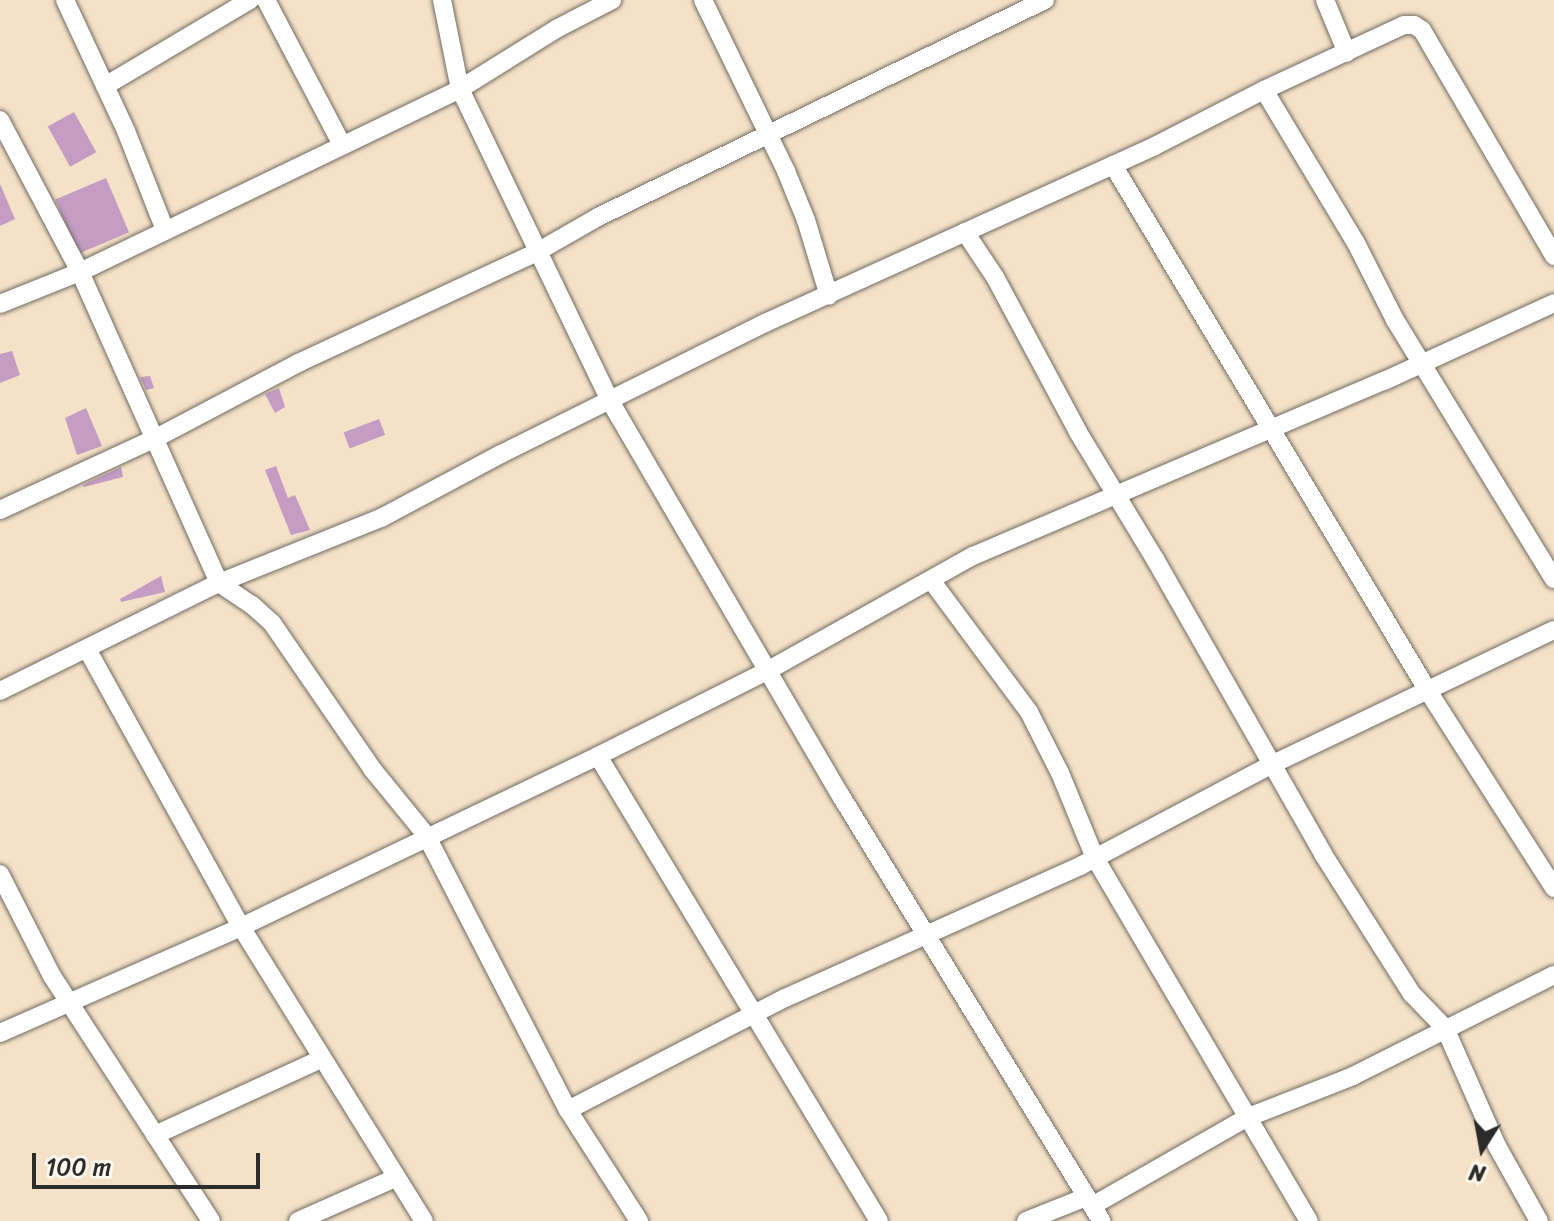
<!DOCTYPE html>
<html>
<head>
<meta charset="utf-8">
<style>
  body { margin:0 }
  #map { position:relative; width:1554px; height:1221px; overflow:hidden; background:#f4e1c7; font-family:Sriracha,sans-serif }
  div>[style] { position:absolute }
  .building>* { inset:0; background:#c49cc4; transform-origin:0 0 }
  .roads { filter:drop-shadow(0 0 2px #716b62) drop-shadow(0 0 2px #716b62) }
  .street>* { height:18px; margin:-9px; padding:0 9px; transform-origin:9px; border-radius:9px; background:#fff }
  span { translate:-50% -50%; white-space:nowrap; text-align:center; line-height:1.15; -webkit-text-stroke:6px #fbf7ec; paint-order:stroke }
  .north { position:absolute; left:1442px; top:1109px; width:80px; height:80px; -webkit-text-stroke:6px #fbf7ec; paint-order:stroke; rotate:191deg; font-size:22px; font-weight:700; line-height:32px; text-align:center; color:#2b2b2b }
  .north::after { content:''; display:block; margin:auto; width:28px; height:36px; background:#2b2b2b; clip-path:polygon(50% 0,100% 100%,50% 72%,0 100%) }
  .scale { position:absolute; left:32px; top:1153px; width:228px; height:36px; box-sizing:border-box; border:4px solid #2b2b2b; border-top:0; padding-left:10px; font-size:24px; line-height:28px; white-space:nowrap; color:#2b2b2b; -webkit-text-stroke:6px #fbf7ec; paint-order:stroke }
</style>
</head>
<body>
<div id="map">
  <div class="building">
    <div style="left:74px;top:112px;width:46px;height:30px;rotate:61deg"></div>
    <div style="left:106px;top:178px;width:59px;height:55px;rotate:67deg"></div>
    <div style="clip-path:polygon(0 184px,15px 219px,0 226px)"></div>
    <div style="clip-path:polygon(12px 351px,20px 375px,0 383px,0 354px)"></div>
    <div style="clip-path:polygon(150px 376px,154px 388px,146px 390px,140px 377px)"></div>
    <div style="clip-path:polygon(279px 388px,285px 407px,275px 413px,265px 394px)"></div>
    <div style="clip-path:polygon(86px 408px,102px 446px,77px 455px,65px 418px)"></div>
    <div style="left:379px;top:419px;width:17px;height:38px;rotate:69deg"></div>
    <div style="clip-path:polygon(276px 466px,288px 498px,295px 495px,310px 530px,291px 535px,265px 470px)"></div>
    <div style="clip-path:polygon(121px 467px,123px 477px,84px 487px,83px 485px)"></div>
    <div style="clip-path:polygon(161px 576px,165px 592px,121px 602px,120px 599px)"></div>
  </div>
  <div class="roads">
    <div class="street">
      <div style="left:65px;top:0;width:145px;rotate:65deg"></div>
      <div style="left:126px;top:131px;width:106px;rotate:68.5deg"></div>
      <div style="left:266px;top:0;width:164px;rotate:62.3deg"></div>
      <div style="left:442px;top:0;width:91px;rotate:78.6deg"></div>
      <div style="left:460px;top:89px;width:346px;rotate:64.3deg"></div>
      <div style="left:610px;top:401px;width:458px;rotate:59.7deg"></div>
      <div style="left:841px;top:796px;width:498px;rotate:58.5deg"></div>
      <div style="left:703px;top:0;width:190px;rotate:64.1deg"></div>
      <div style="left:786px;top:171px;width:53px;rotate:67.8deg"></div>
      <div style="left:806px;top:220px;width:79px;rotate:73.2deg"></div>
      <div style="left:1325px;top:0;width:57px;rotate:67.5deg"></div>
      <div style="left:105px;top:86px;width:169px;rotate:-30.7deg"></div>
      <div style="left:1264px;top:90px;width:179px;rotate:59deg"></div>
      <div style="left:1356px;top:243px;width:86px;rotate:63.1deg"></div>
      <div style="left:1395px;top:320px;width:304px;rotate:58.5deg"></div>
      <div style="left:0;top:120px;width:172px;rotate:62.2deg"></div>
      <div style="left:80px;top:272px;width:341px;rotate:65.9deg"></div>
      <div style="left:219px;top:583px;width:40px;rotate:34deg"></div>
      <div style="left:252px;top:605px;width:27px;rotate:42deg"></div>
      <div style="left:272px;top:623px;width:178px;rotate:55.5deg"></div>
      <div style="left:373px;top:770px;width:84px;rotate:50.8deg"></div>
      <div style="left:426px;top:835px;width:309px;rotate:62.7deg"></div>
      <div style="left:568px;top:1110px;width:132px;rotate:57.4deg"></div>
      <div style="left:1113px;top:165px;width:613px;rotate:59.08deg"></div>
      <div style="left:1428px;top:691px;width:234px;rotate:57.4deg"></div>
      <div style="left:965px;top:232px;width:54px;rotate:56.3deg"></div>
      <div style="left:995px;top:277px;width:176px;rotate:61.8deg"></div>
      <div style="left:1078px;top:432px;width:149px;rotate:58.8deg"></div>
      <div style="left:1155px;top:559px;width:339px;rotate:60.3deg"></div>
      <div style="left:1323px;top:854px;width:166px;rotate:57.6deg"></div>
      <div style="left:1412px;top:994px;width:47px;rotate:45.9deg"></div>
      <div style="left:1445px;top:1028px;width:129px;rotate:66.2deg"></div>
      <div style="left:1497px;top:1146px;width:86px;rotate:60.8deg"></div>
      <div style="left:0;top:304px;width:86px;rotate:-21.8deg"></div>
      <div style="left:80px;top:272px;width:422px;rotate:-25.7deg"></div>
      <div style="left:460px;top:89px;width:115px;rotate:-31.9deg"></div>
      <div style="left:558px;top:28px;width:61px;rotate:-27.4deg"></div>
      <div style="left:0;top:510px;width:172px;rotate:-24.8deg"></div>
      <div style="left:156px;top:438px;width:161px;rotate:-27.8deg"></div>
      <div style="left:298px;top:363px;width:264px;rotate:-24.9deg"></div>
      <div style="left:537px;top:252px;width:70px;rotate:-29.8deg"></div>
      <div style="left:598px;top:217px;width:497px;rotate:-25.9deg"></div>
      <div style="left:931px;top:580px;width:164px;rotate:53.4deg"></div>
      <div style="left:1029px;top:712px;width:68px;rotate:63.1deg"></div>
      <div style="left:1060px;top:773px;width:92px;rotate:67.6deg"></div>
      <div style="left:1095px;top:858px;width:421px;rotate:59.5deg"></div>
      <div style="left:87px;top:649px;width:318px;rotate:61deg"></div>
      <div style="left:241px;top:927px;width:346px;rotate:58.1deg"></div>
      <div style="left:0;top:691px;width:244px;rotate:-26.3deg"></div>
      <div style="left:219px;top:583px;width:175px;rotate:-21.9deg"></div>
      <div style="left:381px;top:518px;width:136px;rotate:-28.1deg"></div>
      <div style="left:501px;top:454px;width:295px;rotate:-26.4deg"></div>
      <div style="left:765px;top:323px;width:426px;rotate:-24.4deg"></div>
      <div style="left:1153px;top:147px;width:125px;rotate:-27.2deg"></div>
      <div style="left:1264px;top:90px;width:154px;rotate:-24.9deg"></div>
      <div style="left:1404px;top:25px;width:10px"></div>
      <div style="left:1414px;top:25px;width:9px;rotate:32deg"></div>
      <div style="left:1422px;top:30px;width:262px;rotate:59.7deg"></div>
      <div style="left:598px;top:756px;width:543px;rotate:58.86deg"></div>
      <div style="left:0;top:874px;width:114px;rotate:63deg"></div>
      <div style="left:52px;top:976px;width:292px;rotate:57deg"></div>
      <div style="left:0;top:1033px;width:263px;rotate:-23.7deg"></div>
      <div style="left:241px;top:927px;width:396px;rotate:-25.6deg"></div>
      <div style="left:598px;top:756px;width:189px;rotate:-26.7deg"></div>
      <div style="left:767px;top:671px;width:236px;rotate:-29.2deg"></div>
      <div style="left:973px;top:556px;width:447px;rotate:-23.1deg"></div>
      <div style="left:1384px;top:381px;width:187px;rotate:-24.6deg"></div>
      <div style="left:568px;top:1110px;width:244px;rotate:-27.3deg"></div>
      <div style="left:785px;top:998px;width:323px;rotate:-24.1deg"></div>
      <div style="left:1080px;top:866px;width:218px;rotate:-27.9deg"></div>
      <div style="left:1273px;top:764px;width:311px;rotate:-25.5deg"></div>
      <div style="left:155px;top:1135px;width:183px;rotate:-24.6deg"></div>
      <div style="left:1092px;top:1206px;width:177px;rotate:-29.7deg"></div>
      <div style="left:1246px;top:1118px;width:115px;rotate:-21.4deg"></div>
      <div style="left:1353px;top:1076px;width:225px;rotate:-26.7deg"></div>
      <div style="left:298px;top:1221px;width:106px;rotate:-23.9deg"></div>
      <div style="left:1026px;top:1221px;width:65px;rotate:-21.8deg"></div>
    </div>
  </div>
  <div class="north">N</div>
  <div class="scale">100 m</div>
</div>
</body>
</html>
